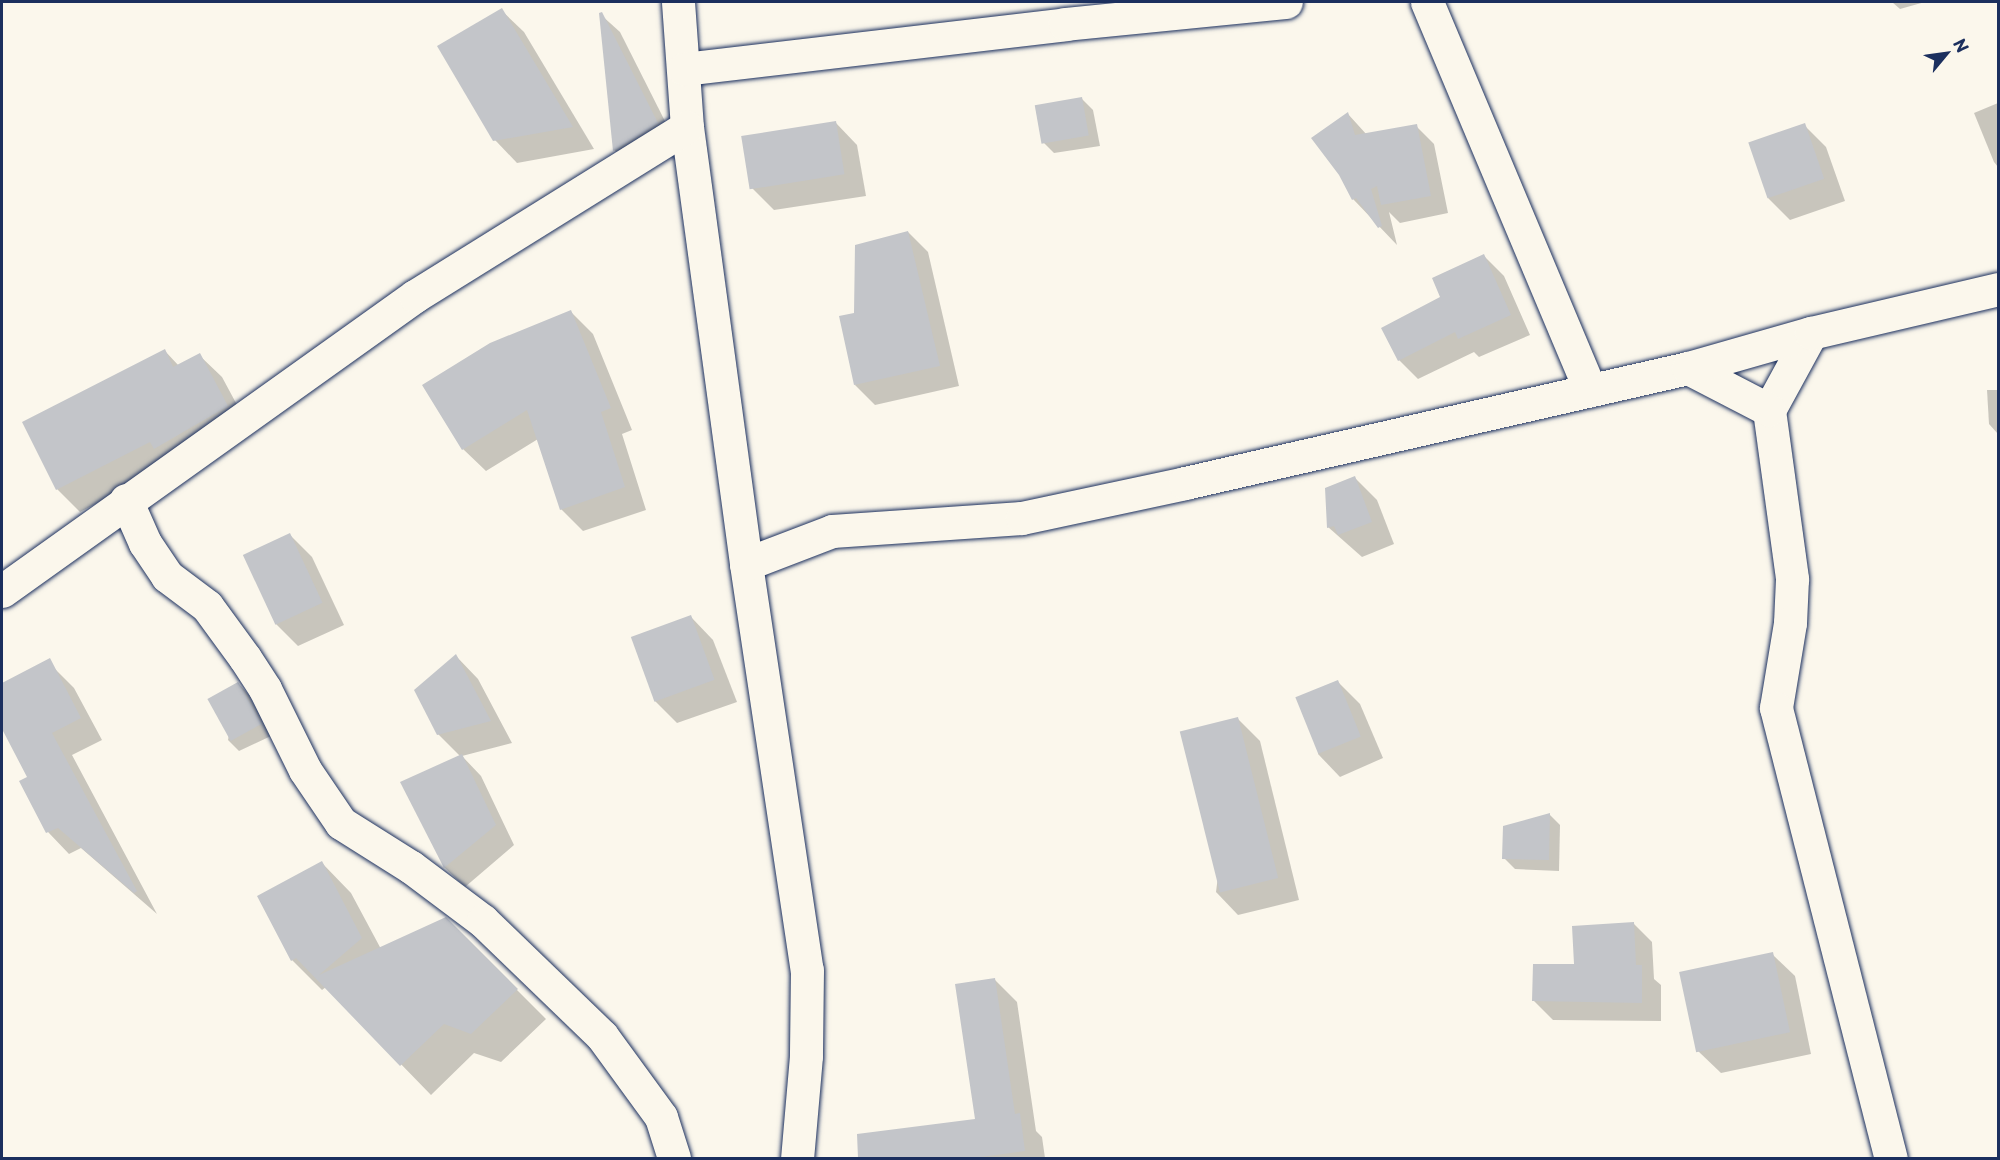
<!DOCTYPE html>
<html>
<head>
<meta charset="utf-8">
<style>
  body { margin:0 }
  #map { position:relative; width:2000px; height:1160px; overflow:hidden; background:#fbf7ec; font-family:"Playpen Sans",sans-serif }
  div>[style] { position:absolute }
  .shadow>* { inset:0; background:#0003 }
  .building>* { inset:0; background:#c3c5c9; transform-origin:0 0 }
  .roads { filter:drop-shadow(0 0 2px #1b2f5e) drop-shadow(0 0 2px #1b2f5e) }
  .minor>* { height:33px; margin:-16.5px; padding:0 16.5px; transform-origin:16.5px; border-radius:16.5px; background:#fbf7ec }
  span { translate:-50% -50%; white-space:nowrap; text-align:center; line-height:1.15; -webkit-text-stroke:6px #fbf7ec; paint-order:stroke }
  .frame { position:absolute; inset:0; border:3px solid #1b2f5e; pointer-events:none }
  .north { position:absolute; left:1916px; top:24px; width:60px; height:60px; -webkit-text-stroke:4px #fbf7ec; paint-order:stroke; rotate:61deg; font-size:16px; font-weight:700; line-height:24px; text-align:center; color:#1b2f5e }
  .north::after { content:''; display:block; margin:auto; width:21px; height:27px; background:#1b2f5e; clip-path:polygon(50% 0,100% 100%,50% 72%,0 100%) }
</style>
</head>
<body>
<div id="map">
  <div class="shadow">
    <div style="clip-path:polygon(1892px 2px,1925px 2px,1900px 9px)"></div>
    <div style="clip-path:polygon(501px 10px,524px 32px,594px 149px,517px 163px,495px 140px)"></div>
    <div style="clip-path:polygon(600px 14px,620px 32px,675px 141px,632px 168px,614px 150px)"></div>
    <div style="clip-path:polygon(1082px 99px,1093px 110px,1100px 146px,1054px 153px,1043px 142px)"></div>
    <div style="clip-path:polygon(1998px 103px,1998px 167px,1994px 162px,1974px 113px)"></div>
    <div style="clip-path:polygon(1348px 114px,1367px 135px,1416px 126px,1434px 144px,1448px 213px,1400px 223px,1389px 212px,1397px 245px,1353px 199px)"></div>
    <div style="clip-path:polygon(835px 122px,857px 145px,866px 196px,774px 210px,752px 188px)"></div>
    <div style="clip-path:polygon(1804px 125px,1826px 147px,1845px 201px,1790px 220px,1768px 198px)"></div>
    <div style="clip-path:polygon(908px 232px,928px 252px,959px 386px,875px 405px,855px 385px)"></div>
    <div style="clip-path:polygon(1484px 256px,1504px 276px,1530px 335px,1479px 357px,1474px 352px,1418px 379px,1399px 360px,1442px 298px)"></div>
    <div style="clip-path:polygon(571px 312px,593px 334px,632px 430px,622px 434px,646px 510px,583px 531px,561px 509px,538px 439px,486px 471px,463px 449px)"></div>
    <div style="clip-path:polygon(165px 351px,179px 366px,199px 355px,222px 377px,250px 429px,172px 464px,80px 512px,57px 489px)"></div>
    <div style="clip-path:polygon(1987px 390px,1998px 390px,1998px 434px,1989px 424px)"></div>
    <div style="clip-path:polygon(1355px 478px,1377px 500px,1394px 544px,1362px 557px,1328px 527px)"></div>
    <div style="clip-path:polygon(290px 535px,312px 557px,344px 625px,298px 646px,276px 624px)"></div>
    <div style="clip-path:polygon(691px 617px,713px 640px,737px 702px,677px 723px,655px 701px)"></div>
    <div style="clip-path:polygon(456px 656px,478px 679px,512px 743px,462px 756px,481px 776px,514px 845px,465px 887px,445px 868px,402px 783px,460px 756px,438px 734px)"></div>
    <div style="clip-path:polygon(38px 666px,52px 666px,74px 688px,102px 740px,72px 755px,157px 914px,81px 848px,69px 854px,48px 832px,29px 778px,2px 726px,2px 685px)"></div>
    <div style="clip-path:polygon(1338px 682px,1360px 704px,1383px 758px,1340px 777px,1318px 754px)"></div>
    <div style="clip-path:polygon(238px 683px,249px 695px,271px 736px,239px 751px,228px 740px)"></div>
    <div style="clip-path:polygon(1238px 719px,1260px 741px,1299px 900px,1238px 915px,1216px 892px)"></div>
    <div style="clip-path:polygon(1549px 814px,1560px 825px,1559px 871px,1515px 869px,1504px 858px)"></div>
    <div style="clip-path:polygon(322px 863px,351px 893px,381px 949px,446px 919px,546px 1019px,501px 1062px,474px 1053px,431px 1095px,326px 987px,322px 990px,292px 960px)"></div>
    <div style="clip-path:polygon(1633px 923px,1652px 942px,1654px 979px,1661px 985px,1661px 1021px,1553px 1020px,1534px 1001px)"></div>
    <div style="clip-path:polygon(1772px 954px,1795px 976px,1811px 1054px,1721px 1073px,1698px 1051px)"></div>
    <div style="clip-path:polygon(995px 980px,1017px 1002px,1036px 1131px,1042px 1137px,1045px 1158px,931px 1158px,927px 1127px,976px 1120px)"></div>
  </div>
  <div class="building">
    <div style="clip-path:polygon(502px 8px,573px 127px,493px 141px,437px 46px)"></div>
    <div style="clip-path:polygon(602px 12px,658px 123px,613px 151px,599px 13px)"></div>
    <div style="left:1082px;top:97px;width:39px;height:48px;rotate:80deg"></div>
    <div style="clip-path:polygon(1348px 112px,1355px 135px,1417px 124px,1431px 196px,1381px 205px,1377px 186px,1371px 189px,1382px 226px,1378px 228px,1356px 198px,1352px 200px,1339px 175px,1311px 138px)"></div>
    <div style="left:836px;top:121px;width:54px;height:96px;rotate:81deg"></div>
    <div style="left:1805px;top:123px;width:59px;height:60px;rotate:71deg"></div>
    <div style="clip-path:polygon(908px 231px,940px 366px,854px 385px,839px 316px,854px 313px,855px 245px)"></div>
    <div style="clip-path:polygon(1484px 254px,1511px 315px,1458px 339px,1455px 332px,1398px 361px,1381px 328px,1440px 297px,1432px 278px)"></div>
    <div style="clip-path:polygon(571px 310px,611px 408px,601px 412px,625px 487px,560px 510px,527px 410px,462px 450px,422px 385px,490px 343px)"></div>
    <div style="clip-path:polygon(165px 349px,173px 367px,200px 353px,228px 406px,154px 449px,150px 442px,56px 490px,22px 422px)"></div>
    <div style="clip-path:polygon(1355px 476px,1372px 522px,1338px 535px,1334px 526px,1327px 528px,1325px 488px)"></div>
    <div style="left:290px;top:533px;width:77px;height:52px;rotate:65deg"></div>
    <div style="left:691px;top:615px;width:69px;height:64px;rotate:70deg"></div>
    <div style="clip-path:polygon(456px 654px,491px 721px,437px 735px,414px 690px)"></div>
    <div style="clip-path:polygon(50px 658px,81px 718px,52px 733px,137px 891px,134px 893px,58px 828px,46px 833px,19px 781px,27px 777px,2px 729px,2px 683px)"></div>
    <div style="left:1338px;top:680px;width:61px;height:46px;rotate:68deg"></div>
    <div style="left:238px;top:682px;width:48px;height:35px;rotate:61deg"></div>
    <div style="left:1238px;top:717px;width:166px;height:60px;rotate:76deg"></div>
    <div style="clip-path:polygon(462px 754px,496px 825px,444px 868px,400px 782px)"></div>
    <div style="clip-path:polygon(1550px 813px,1549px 860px,1502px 859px,1503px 826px)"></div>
    <div style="clip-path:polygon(322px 861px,362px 938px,319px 975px,446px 917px,518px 989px,471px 1034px,444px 1024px,400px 1066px,296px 958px,291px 961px,257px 896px)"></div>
    <div style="clip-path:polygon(1634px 922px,1636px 965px,1642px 965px,1642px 1003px,1532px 1001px,1533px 964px,1574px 964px,1572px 926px)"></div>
    <div style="left:1773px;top:952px;width:82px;height:96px;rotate:78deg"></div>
    <div style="clip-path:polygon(995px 978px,1015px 1114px,1020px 1113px,1025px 1151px,973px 1158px,858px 1158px,857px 1134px,975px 1119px,955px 984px)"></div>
  </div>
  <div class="roads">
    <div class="minor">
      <div style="left:678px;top:2px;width:125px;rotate:85.9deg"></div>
      <div style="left:687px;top:127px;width:441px;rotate:82.3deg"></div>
      <div style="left:746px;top:564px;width:411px;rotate:81.5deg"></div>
      <div style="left:807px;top:970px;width:86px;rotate:90.7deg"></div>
      <div style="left:806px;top:1056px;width:102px;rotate:95deg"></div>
      <div style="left:1427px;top:2px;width:421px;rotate:67.2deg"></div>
      <div style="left:684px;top:69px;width:384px;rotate:-6.7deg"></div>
      <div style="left:1065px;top:24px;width:222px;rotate:-5.7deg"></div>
      <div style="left:1811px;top:333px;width:88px;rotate:118.6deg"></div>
      <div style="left:1769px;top:410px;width:171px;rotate:82.2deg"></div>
      <div style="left:1792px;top:579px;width:44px;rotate:92.6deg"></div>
      <div style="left:1790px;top:623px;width:86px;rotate:99.4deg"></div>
      <div style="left:1776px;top:708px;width:464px;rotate:75.7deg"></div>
      <div style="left:1688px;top:368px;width:91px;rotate:27.4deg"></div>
      <div style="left:126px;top:500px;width:47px;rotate:66.2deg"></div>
      <div style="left:145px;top:543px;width:40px;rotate:56deg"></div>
      <div style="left:167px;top:576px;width:50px;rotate:36.9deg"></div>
      <div style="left:207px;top:606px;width:64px;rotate:53.8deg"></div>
      <div style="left:245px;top:658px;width:37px;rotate:57deg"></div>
      <div style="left:265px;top:689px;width:90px;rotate:63.7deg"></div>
      <div style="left:305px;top:770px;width:64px;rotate:55.8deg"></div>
      <div style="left:341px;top:823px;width:83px;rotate:32.2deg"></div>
      <div style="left:411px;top:867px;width:90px;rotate:36.9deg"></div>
      <div style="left:483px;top:921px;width:165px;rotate:44deg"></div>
      <div style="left:602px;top:1036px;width:100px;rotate:53.9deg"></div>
      <div style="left:661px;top:1117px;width:43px;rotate:72.4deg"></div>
      <div style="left:746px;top:564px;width:92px;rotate:-21deg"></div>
      <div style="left:832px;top:531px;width:190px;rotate:-3.9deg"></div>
      <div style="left:1022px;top:518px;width:167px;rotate:-12.1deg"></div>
      <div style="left:1185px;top:483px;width:516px;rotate:-12.88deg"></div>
      <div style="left:1688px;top:368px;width:128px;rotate:-15.9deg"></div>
      <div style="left:1811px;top:333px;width:192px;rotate:-13.2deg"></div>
      <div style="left:2px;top:591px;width:508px;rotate:-35.54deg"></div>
      <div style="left:415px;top:296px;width:320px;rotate:-31.9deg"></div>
    </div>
  </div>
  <div class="frame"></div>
  <div class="north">N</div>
</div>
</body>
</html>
